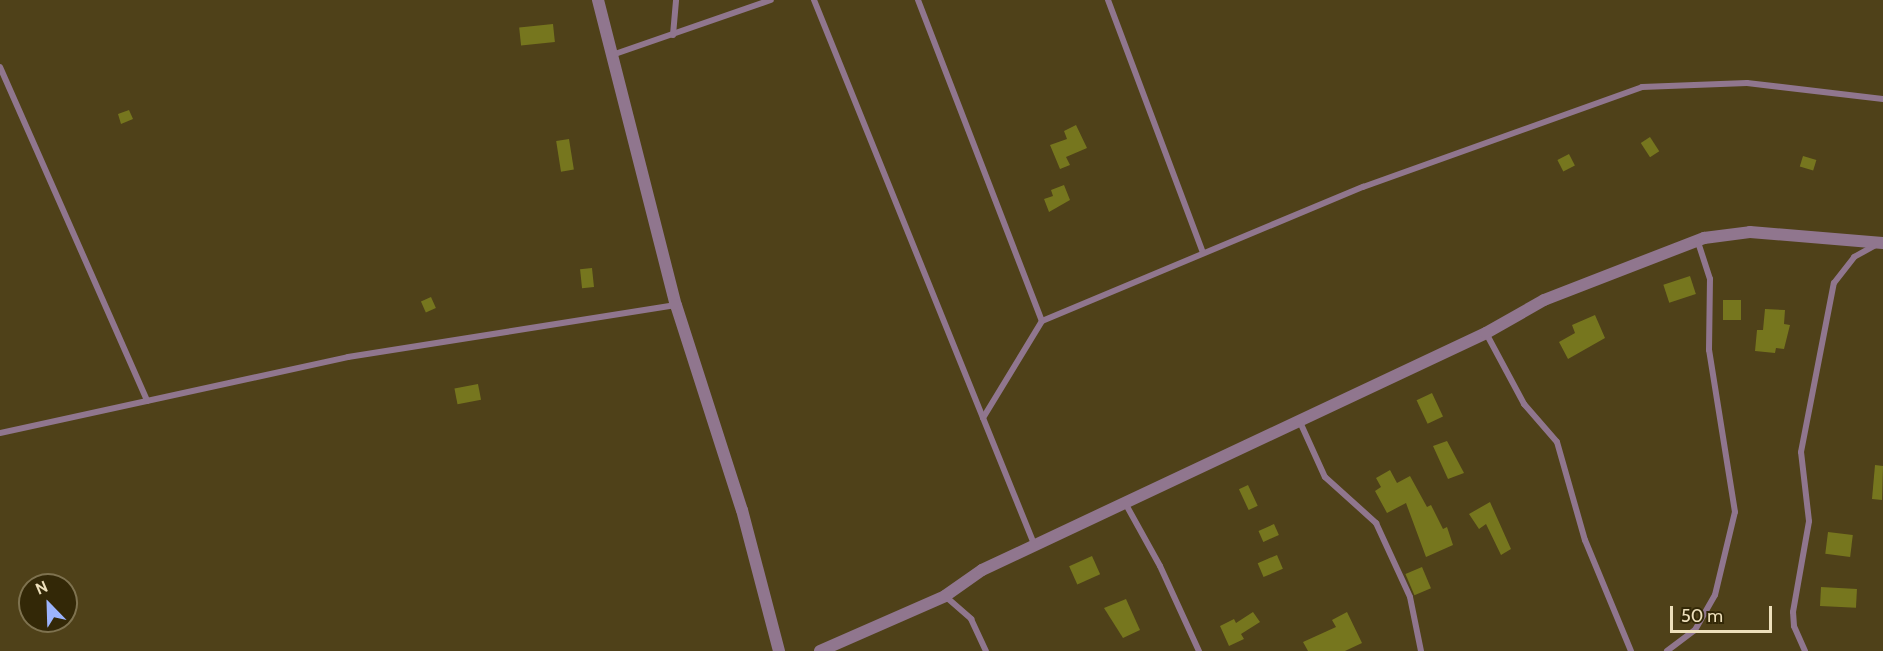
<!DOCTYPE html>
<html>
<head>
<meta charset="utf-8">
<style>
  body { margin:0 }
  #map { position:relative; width:1883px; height:651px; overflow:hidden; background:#4f4119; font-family:Cabin,sans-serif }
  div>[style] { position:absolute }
  .building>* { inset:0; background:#76761e; transform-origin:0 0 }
  .service>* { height:6px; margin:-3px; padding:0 3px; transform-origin:3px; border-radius:3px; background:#90768e }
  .minor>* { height:12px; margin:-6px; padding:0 6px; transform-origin:6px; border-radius:6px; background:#90768e }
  span { translate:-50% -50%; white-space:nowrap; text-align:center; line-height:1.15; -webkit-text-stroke:4.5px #332807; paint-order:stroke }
  .north { position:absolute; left:18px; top:573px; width:60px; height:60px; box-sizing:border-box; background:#332807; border:2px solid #7e724f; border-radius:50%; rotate:337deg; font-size:16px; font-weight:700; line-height:24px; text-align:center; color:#eee0bc }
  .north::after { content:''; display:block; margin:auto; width:21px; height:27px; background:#9cb4fd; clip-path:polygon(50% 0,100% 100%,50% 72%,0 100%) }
  .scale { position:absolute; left:1670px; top:606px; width:102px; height:27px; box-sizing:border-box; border:3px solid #eee0bc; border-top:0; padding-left:8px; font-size:18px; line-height:21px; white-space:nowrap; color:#eee0bc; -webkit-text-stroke:4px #332807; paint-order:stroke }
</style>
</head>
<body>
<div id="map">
  <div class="building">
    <div style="left:553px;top:24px;width:18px;height:34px;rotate:84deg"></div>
    <div style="clip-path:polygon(129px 110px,133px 119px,121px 124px,118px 114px)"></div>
    <div style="clip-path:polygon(1076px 125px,1087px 148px,1066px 157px,1070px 165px,1060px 169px,1050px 145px,1067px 139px,1064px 131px)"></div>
    <div style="left:1650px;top:137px;width:17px;height:11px;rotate:57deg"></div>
    <div style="left:569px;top:139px;width:31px;height:13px;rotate:81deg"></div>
    <div style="left:1569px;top:154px;width:13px;height:13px;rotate:63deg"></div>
    <div style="left:1803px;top:156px;width:14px;height:11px;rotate:17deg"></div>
    <div style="clip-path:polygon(1064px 185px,1070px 200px,1049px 212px,1044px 199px,1053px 196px,1051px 190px)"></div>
    <div style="left:592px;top:268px;width:19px;height:12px;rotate:84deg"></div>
    <div style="left:1690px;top:276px;width:19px;height:28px;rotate:72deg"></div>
    <div style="left:431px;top:297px;width:12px;height:11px;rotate:66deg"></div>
    <div style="left:1723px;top:300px;width:18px;height:20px"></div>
    <div style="clip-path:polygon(1765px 309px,1785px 310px,1784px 324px,1790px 325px,1784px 349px,1776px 348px,1775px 353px,1755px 351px,1757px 330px,1763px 330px)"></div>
    <div style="clip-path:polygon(1595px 315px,1605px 338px,1568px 359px,1559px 342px,1575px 333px,1572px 325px)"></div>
    <div style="left:478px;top:384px;width:16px;height:24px;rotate:79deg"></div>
    <div style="left:1432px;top:393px;width:26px;height:17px;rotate:65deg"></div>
    <div style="clip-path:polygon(1447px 441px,1464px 473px,1448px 479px,1433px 446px)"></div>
    <div style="clip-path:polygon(1875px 465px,1883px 466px,1882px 500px,1872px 499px)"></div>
    <div style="clip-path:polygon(1390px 470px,1397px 483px,1410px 476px,1427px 507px,1431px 505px,1443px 529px,1447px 527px,1453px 545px,1426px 557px,1406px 503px,1387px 513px,1375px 491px,1381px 487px,1376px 478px)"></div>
    <div style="left:1248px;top:485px;width:23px;height:10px;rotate:65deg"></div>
    <div style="clip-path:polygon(1490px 502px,1511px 549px,1501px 555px,1486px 524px,1479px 529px,1469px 514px)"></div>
    <div style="left:1274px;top:524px;width:12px;height:17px;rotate:66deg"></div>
    <div style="left:1828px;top:532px;width:25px;height:22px;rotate:7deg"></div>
    <div style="left:1277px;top:555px;width:15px;height:21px;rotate:67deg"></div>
    <div style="left:1092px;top:556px;width:20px;height:25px;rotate:66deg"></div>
    <div style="left:1422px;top:567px;width:23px;height:18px;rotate:67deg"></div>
    <div style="left:1821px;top:587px;width:36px;height:19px;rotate:3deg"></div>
    <div style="clip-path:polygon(1126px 599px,1140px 630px,1123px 638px,1104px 608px)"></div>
    <div style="clip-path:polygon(1253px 612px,1260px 622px,1241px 634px,1244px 639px,1229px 646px,1220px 626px,1234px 619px,1236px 623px)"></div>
    <div style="clip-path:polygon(1347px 612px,1362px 643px,1345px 651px,1308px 651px,1303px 642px,1336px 627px,1332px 620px)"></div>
  </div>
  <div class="service">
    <div style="left:814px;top:0;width:587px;rotate:67.98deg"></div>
    <div style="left:918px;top:0;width:344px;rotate:68.9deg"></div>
    <div style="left:1108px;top:0;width:270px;rotate:69.4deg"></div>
    <div style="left:673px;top:35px;width:35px;rotate:-85deg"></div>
    <div style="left:612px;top:55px;width:168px;rotate:-19.1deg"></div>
    <div style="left:0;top:67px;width:365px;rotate:66.2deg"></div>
    <div style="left:1486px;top:333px;width:81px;rotate:61.8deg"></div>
    <div style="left:1524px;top:404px;width:50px;rotate:49deg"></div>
    <div style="left:1557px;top:442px;width:102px;rotate:74.1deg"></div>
    <div style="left:1585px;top:540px;width:120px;rotate:67.5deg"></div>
    <div style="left:983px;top:418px;width:114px;rotate:-58.7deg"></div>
    <div style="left:1042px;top:321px;width:348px;rotate:-22.7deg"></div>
    <div style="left:1363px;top:187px;width:296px;rotate:-19.7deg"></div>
    <div style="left:1642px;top:87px;width:105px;rotate:-2.2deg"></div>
    <div style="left:1747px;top:83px;width:137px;rotate:6.7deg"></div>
    <div style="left:1300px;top:422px;width:60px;rotate:65.6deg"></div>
    <div style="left:1325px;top:477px;width:69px;rotate:42deg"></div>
    <div style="left:1376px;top:523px;width:81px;rotate:65.3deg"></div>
    <div style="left:1410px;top:597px;width:55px;rotate:78.5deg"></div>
    <div style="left:0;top:433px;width:356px;rotate:-12.3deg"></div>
    <div style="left:348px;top:357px;width:332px;rotate:-9deg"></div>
    <div style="left:1124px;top:501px;width:74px;rotate:61deg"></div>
    <div style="left:1160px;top:566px;width:94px;rotate:65.4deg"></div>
    <div style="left:945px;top:596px;width:35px;rotate:41deg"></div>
    <div style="left:971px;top:619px;width:35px;rotate:65deg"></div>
    <div style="left:1667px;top:651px;width:35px;rotate:-37deg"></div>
    <div style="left:1695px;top:630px;width:40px;rotate:-60.3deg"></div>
    <div style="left:1715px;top:595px;width:85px;rotate:-76.5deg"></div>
    <div style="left:1735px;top:512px;width:164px;rotate:-99.1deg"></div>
    <div style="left:1709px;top:350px;width:71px;rotate:-89.2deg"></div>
    <div style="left:1710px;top:279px;width:40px;rotate:-108deg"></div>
    <div style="left:1805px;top:651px;width:27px;rotate:-114deg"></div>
    <div style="left:1794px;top:626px;width:14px;rotate:-94deg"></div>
    <div style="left:1793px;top:612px;width:92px;rotate:-80deg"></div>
    <div style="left:1809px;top:521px;width:69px;rotate:-96.6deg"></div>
    <div style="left:1801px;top:452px;width:172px;rotate:-79deg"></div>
    <div style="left:1834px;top:283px;width:33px;rotate:-52deg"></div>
    <div style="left:1854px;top:257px;width:25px;rotate:-29deg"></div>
  </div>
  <div class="minor">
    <div style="left:598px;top:0;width:315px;rotate:75.7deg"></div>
    <div style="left:676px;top:305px;width:215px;rotate:72.2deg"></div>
    <div style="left:742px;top:510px;width:146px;rotate:75.3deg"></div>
    <div style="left:820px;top:651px;width:137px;rotate:-23.7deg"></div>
    <div style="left:945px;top:596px;width:45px;rotate:-35.1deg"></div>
    <div style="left:982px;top:570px;width:557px;rotate:-25.18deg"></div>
    <div style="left:1486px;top:333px;width:67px;rotate:-29.6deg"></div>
    <div style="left:1544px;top:300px;width:172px;rotate:-21.2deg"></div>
    <div style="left:1704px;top:238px;width:46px;rotate:-7.4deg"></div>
    <div style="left:1750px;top:232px;width:133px;rotate:4.7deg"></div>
  </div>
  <div class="north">N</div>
  <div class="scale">50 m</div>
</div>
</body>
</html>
